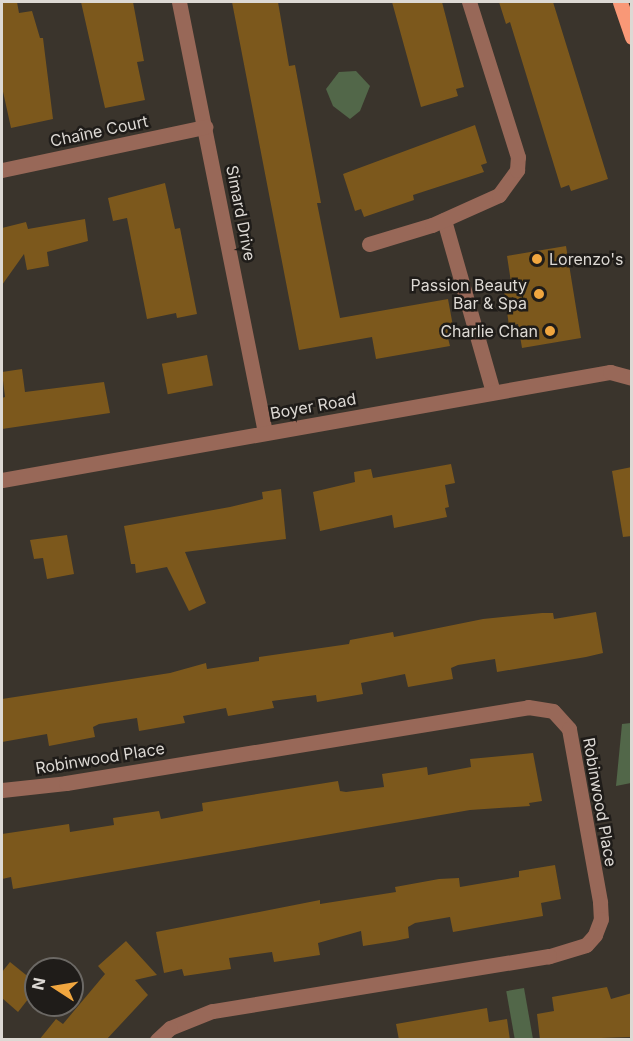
<!DOCTYPE html>
<html>
<head>
<meta charset="utf-8">
<style>
  body { margin:0 }
  #map { position:relative; width:633px; height:1041px; overflow:hidden; background:#3a342c; font-family:Inter,sans-serif }
  div>[style] { position:absolute }
  .green>* { inset:0; background:#526749; transform-origin:0 0 }
  .building>* { inset:0; background:#7c581c; transform-origin:0 0 }
  .minor>* { height:15px; margin:-7.5px; padding:0 7.5px; transform-origin:7.5px; border-radius:7.5px; background:#986858 }
  .major>* { height:15px; margin:-7.5px; padding:0 7.5px; transform-origin:7.5px; border-radius:7.5px; background:#f99877 }
  .dots>* { width:16px; height:16px; translate:-50% -50%; box-sizing:border-box; border:3px solid #1f1c19; border-radius:50% }
  span { translate:-50% -50%; white-space:nowrap; text-align:center; line-height:1.15; -webkit-text-stroke:5px #1f1c19; paint-order:stroke }
  .street-label { font-size:16px; color:#ddd9d4 }
  .poi-label { font-size:16px; color:#ddd9d4 }
  .left { translate:0 -50%; text-align:left }
  .right { translate:-100% -50%; text-align:right }
  .frame { position:absolute; inset:0; border:3px solid #ddd9d4; pointer-events:none }
  .north { position:absolute; left:24px; top:957px; width:60px; height:60px; box-sizing:border-box; background:#1f1c19; border:2px solid #6b6864; border-radius:50%; rotate:282deg; font-size:16px; font-weight:700; line-height:24px; text-align:center; color:#ddd9d4 }
  .north::after { content:''; display:block; margin:auto; width:21px; height:27px; background:#f0a63f; clip-path:polygon(50% 0,100% 100%,50% 72%,0 100%) }
</style>
</head>
<body>
<div id="map">
  <div class="green">
    <div style="clip-path:polygon(356px 71px,370px 86px,360px 111px,350px 119px,333px 106px,326px 89px,339px 72px)"></div>
    <div style="clip-path:polygon(631px 723px,631px 783px,616px 786px,622px 724px)"></div>
    <div style="left:524px;top:988px;width:52px;height:18px;rotate:80deg"></div>
  </div>
  <div class="building">
    <div style="clip-path:polygon(2px 2px,17px 2px,19px 13px,32px 11px,40px 38px,43px 38px,53px 119px,11px 128px,2px 87px)"></div>
    <div style="clip-path:polygon(81px 2px,133px 2px,144px 61px,137px 62px,145px 100px,105px 108px)"></div>
    <div style="clip-path:polygon(232px 2px,278px 2px,289px 66px,295px 65px,321px 203px,317px 203px,340px 318px,448px 299px,455px 337px,448px 338px,450px 346px,376px 359px,372px 337px,299px 350px)"></div>
    <div style="clip-path:polygon(392px 2px,442px 2px,464px 87px,456px 89px,458px 96px,421px 107px)"></div>
    <div style="clip-path:polygon(499px 2px,553px 2px,608px 179px,571px 191px,569px 185px,561px 188px,510px 22px,506px 24px)"></div>
    <div style="clip-path:polygon(475px 125px,487px 163px,481px 165px,484px 172px,413px 195px,414px 200px,364px 217px,361px 209px,355px 211px,343px 174px)"></div>
    <div style="clip-path:polygon(165px 183px,175px 229px,180px 228px,197px 314px,177px 318px,176px 313px,147px 319px,127px 218px,113px 221px,108px 198px)"></div>
    <div style="clip-path:polygon(85px 219px,88px 241px,47px 252px,49px 266px,27px 270px,24px 254px,2px 285px,2px 228px,26px 222px,28px 229px)"></div>
    <div style="clip-path:polygon(566px 246px,581px 338px,522px 348px,518px 324px,509px 326px,504px 290px,512px 289px,507px 256px)"></div>
    <div style="left:207px;top:355px;width:31px;height:46px;rotate:79deg"></div>
    <div style="clip-path:polygon(22px 369px,25px 392px,104px 382px,110px 413px,2px 429px,2px 398px,5px 397px,2px 372px)"></div>
    <div style="clip-path:polygon(451px 464px,455px 483px,445px 485px,449px 507px,445px 508px,447px 517px,394px 528px,392px 515px,320px 531px,313px 492px,355px 482px,354px 472px,371px 469px,373px 478px)"></div>
    <div style="clip-path:polygon(632px 467px,632px 536px,623px 537px,612px 471px)"></div>
    <div style="clip-path:polygon(281px 489px,286px 539px,185px 552px,206px 603px,189px 611px,167px 567px,136px 573px,135px 564px,131px 564px,124px 526px,230px 507px,263px 499px,262px 492px)"></div>
    <div style="clip-path:polygon(67px 535px,74px 574px,47px 579px,43px 558px,34px 559px,30px 540px)"></div>
    <div style="clip-path:polygon(596px 612px,603px 653px,586px 657px,497px 672px,495px 659px,458px 665px,451px 668px,453px 679px,408px 687px,405px 674px,361px 683px,363px 694px,317px 702px,316px 695px,272px 701px,274px 708px,228px 716px,226px 708px,183px 716px,185px 723px,139px 731px,137px 718px,99px 724px,93px 727px,95px 737px,49px 746px,47px 734px,2px 742px,2px 699px,170px 673px,206px 663px,207px 669px,259px 661px,259px 657px,349px 644px,350px 640px,393px 632px,394px 637px,483px 619px,542px 613px,553px 613px,554px 619px)"></div>
    <div style="clip-path:polygon(533px 753px,542px 801px,529px 803px,530px 806px,470px 810px,13px 889px,11px 877px,2px 879px,2px 834px,69px 824px,70px 832px,114px 825px,113px 818px,159px 811px,161px 819px,203px 811px,202px 803px,338px 781px,340px 791px,346px 792px,384px 787px,382px 774px,427px 767px,428px 775px,471px 767px,470px 759px)"></div>
    <div style="clip-path:polygon(555px 865px,561px 899px,541px 903px,543px 916px,453px 932px,450px 917px,415px 923px,408px 927px,409px 938px,395px 941px,363px 946px,361px 931px,318px 943px,320px 955px,274px 962px,272px 952px,229px 958px,231px 969px,184px 976px,182px 969px,164px 973px,156px 932px,320px 900px,320px 904px,396px 892px,395px 887px,439px 879px,459px 878px,460px 887px,519px 877px,519px 871px)"></div>
    <div style="clip-path:polygon(126px 941px,157px 975px,135px 980px,148px 995px,106px 1040px,39px 1040px,56px 1019px,63px 1024px,105px 974px,98px 966px)"></div>
    <div style="clip-path:polygon(10px 962px,36px 983px,36px 989px,18px 1012px,2px 998px,2px 972px)"></div>
    <div style="clip-path:polygon(607px 987px,611px 999px,632px 993px,632px 1037px,540px 1040px,537px 1014px,554px 1011px,552px 997px)"></div>
    <div style="clip-path:polygon(487px 1008px,489px 1022px,507px 1019px,510px 1040px,399px 1040px,396px 1024px)"></div>
  </div>
  <div class="minor">
    <div style="left:179px;top:2px;width:439px;rotate:78.7deg"></div>
    <div style="left:2px;top:170px;width:208px;rotate:-12deg"></div>
    <div style="left:444px;top:220px;width:179px;rotate:74.1deg"></div>
    <div style="left:369px;top:244px;width:66px;rotate:-16.8deg"></div>
    <div style="left:432px;top:225px;width:73px;rotate:-24.1deg"></div>
    <div style="left:499px;top:195px;width:31px;rotate:-54deg"></div>
    <div style="left:517px;top:170px;width:13px;rotate:-86deg"></div>
    <div style="left:518px;top:157px;width:163px;rotate:-107.5deg"></div>
    <div style="left:2px;top:480px;width:618px;rotate:-10.07deg"></div>
    <div style="left:610px;top:372px;width:23px;rotate:15deg"></div>
    <div style="left:2px;top:790px;width:64px;rotate:-6.2deg"></div>
    <div style="left:66px;top:783px;width:468px;rotate:-9.3deg"></div>
    <div style="left:528px;top:707px;width:25px;rotate:9deg"></div>
    <div style="left:553px;top:711px;width:24px;rotate:48deg"></div>
    <div style="left:569px;top:729px;width:176px;rotate:79.8deg"></div>
    <div style="left:600px;top:902px;width:17px;rotate:87deg"></div>
    <div style="left:601px;top:919px;width:17px;rotate:111deg"></div>
    <div style="left:595px;top:935px;width:13px;rotate:132deg"></div>
    <div style="left:586px;top:945px;width:39px;rotate:163deg"></div>
    <div style="left:549px;top:956px;width:341px;rotate:170.7deg"></div>
    <div style="left:212px;top:1011px;width:45px;rotate:158deg"></div>
    <div style="left:170px;top:1028px;width:18px;rotate:137deg"></div>
  </div>
  <div class="major">
    <div style="left:620px;top:2px;width:37px;rotate:71deg"></div>
  </div>
  <div class="dots">
    <div style="left:537px;top:259px;background:#f0a63f"></div>
    <div style="left:539px;top:294px;background:#f0a63f"></div>
    <div style="left:550px;top:331px;background:#f0a63f"></div>
  </div>
  <div class="street-label">
    <span style="left:99px;top:131px;rotate:-12deg">Chaîne Court</span>
    <span style="left:241px;top:213px;rotate:79deg">Simard Drive</span>
    <span style="left:313px;top:406px;rotate:-10deg">Boyer Road</span>
    <span style="left:100px;top:758px;rotate:-9deg">Robinwood Place</span>
    <span style="left:600px;top:802px;rotate:80deg">Robinwood Place</span>
  </div>
  <div class="poi-label">
    <span class="left" style="left:549px;top:259px">Lorenzo's</span>
    <span class="right" style="left:527px;top:294px">Passion Beauty<br>Bar &amp; Spa</span>
    <span class="right" style="left:538px;top:331px">Charlie Chan</span>
  </div>
  <div class="frame"></div>
  <div class="north">N</div>
</div>
</body>
</html>
